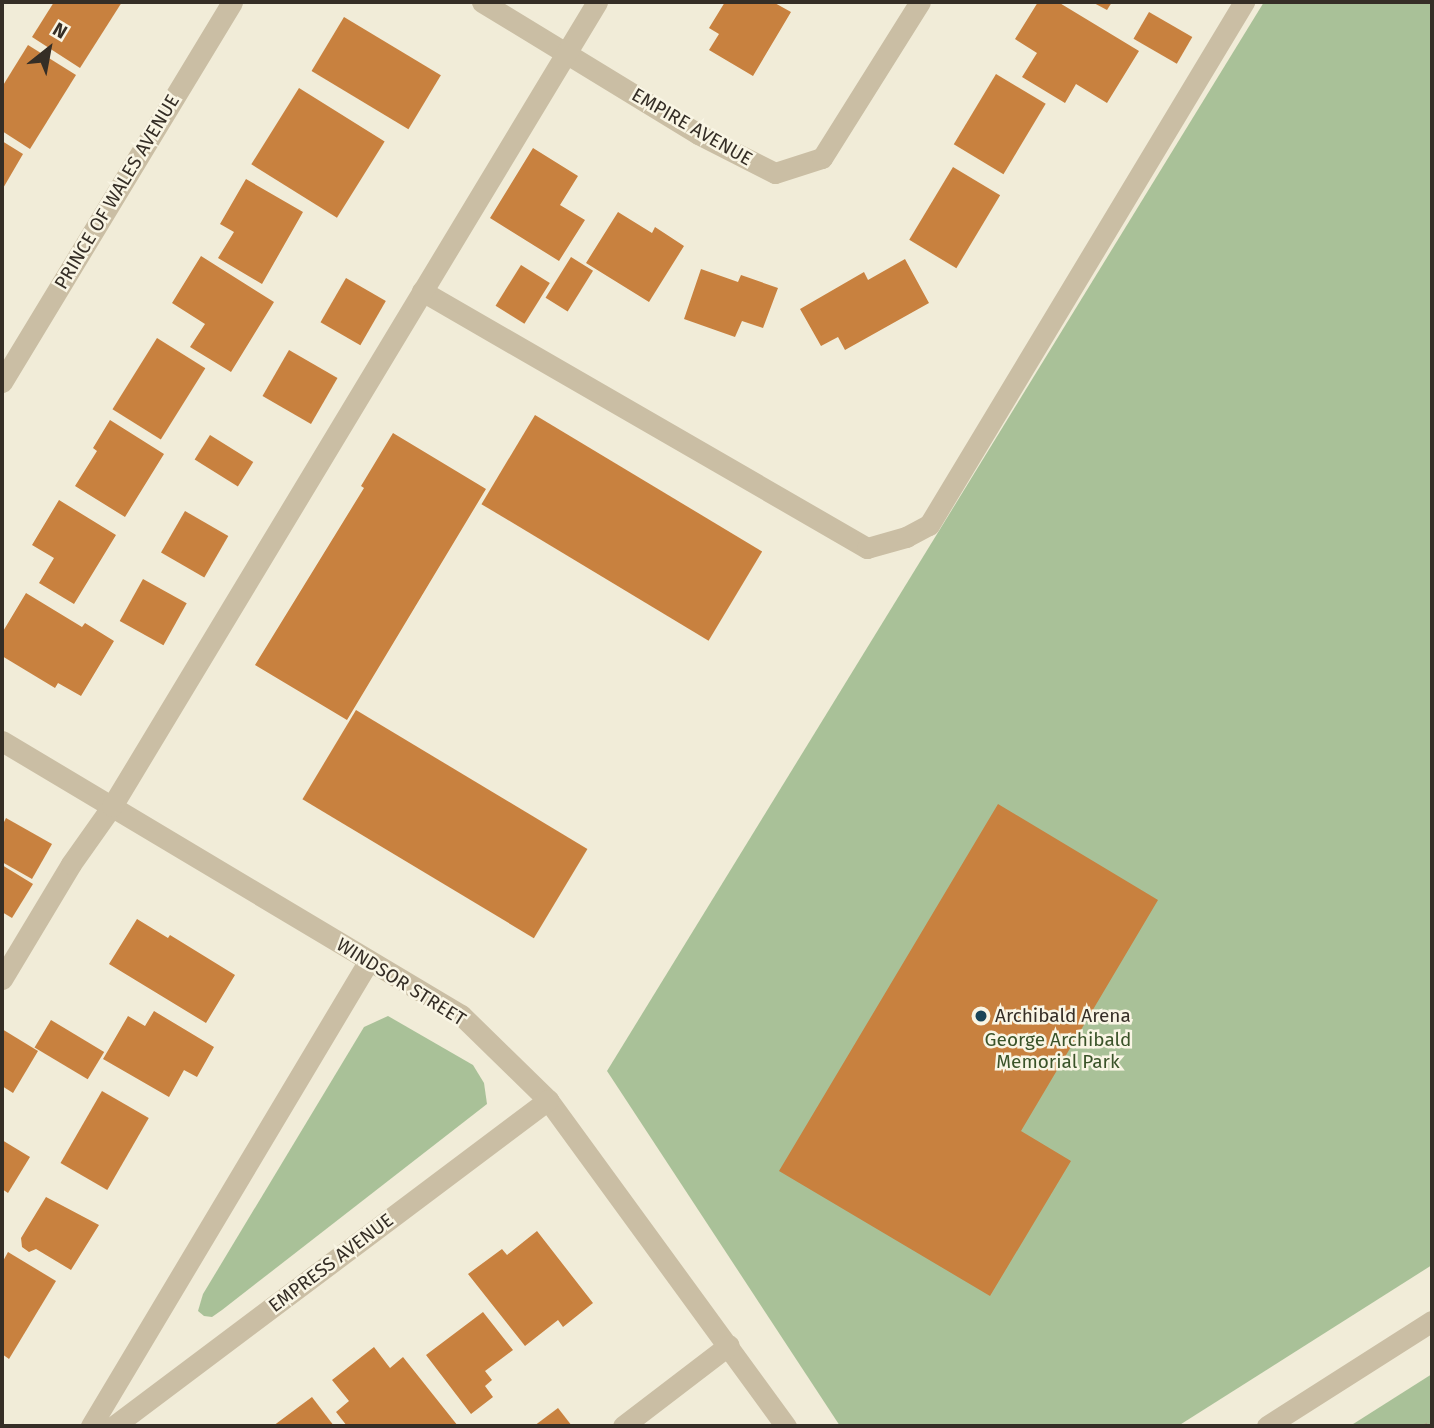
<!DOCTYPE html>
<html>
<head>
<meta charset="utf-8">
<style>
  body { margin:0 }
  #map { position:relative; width:1434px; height:1428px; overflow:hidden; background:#f1ecd8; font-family:"Fira Sans",sans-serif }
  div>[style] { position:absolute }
  .green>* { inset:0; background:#a9c198 }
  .building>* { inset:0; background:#c8813f; transform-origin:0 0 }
  .path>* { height:4.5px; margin-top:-2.25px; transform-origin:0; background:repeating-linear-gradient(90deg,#b5a88e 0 3.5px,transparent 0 7px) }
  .minor>* { height:21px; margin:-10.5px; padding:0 10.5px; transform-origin:10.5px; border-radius:10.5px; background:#cabea4 }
  .dots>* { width:19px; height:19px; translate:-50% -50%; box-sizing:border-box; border:4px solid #f9f5e4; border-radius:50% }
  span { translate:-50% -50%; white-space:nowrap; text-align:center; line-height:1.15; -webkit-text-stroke:5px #f9f5e4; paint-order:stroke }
  .street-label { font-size:19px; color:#352e26 }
  .poi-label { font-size:19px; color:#352e26 }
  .left { translate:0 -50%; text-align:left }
  .park-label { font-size:19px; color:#3a5329 }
  .frame { position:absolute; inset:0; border:4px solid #352e26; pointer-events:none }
  .north { position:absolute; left:14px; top:14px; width:70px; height:70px; -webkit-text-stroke:5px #f9f5e4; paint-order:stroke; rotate:31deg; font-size:19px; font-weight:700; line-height:28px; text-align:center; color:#352e26 }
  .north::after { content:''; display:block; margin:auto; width:24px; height:32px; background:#352e26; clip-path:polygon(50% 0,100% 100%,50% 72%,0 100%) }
</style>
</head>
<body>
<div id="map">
  <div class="green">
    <div style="clip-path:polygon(1264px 2px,1432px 2px,1432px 1265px,1178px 1426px,840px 1426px,607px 1071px)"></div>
    <div style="clip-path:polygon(388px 1016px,473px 1065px,484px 1083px,487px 1104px,222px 1310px,212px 1317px,204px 1316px,198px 1311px,203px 1294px,364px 1027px)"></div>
    <div style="clip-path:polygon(1432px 1374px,1432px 1426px,1350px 1426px)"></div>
  </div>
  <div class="building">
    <div style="clip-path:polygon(54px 2px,122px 2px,80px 68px,32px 37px)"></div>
    <div style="clip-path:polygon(725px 2px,737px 4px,739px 2px,773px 2px,791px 12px,753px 76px,709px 50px,719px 34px,709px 28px)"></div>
    <div style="clip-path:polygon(1038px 2px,1058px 2px,1139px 51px,1107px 103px,1076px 84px,1065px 103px,1022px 77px,1037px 53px,1015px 39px)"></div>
    <div style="clip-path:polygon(1092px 2px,1112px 2px,1107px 10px)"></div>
    <div style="left:1149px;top:12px;width:50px;height:31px;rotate:30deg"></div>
    <div style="left:344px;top:17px;width:113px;height:63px;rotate:31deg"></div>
    <div style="clip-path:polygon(28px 45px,76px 75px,30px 149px,2px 131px,2px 87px)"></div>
    <div style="left:996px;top:74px;width:58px;height:82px;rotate:31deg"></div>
    <div style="left:299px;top:88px;width:101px;height:90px;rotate:32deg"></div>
    <div style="clip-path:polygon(2px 141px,23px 154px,2px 190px)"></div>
    <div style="clip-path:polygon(533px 148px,578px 176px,560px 205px,585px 220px,559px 261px,490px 218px)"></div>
    <div style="left:953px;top:167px;width:55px;height:85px;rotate:31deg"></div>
    <div style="clip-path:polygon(246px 179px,303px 212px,262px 284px,218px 258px,234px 232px,220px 224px)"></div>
    <div style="clip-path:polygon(618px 212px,652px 233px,655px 227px,684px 246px,649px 302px,586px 263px)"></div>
    <div style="clip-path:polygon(201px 256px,274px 302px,231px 372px,190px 347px,205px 324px,172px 303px)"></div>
    <div style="left:571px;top:257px;width:26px;height:48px;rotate:32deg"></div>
    <div style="clip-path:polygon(905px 259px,929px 303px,845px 350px,838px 337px,821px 346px,800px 309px,864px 272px,868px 280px)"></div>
    <div style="left:521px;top:265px;width:34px;height:48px;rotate:32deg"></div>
    <div style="clip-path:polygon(701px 269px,738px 282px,741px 275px,778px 288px,763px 328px,742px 321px,735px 337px,684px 319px)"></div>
    <div style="left:346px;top:278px;width:46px;height:51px;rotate:30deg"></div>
    <div style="left:157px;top:338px;width:57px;height:84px;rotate:32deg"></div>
    <div style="left:289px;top:350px;width:56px;height:53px;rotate:30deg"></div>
    <div style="left:535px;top:415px;width:265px;height:104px;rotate:31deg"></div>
    <div style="clip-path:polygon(110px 420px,164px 454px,125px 517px,75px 486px,97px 451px,93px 448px)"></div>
    <div style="clip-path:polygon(393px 433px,486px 489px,347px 720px,255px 665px,364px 488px,361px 486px)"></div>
    <div style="left:210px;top:435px;width:51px;height:29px;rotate:32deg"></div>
    <div style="clip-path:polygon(59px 500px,116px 535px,74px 604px,39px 583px,54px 558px,32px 545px)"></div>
    <div style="left:185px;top:511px;width:50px;height:48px;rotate:30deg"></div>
    <div style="left:143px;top:579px;width:50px;height:48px;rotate:29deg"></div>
    <div style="clip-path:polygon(26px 593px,82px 627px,85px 623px,114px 641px,81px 696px,58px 683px,55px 688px,2px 656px,2px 633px)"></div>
    <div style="left:356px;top:710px;width:270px;height:104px;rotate:31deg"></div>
    <div style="clip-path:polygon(998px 804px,1158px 900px,1021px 1131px,1071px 1161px,990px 1296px,779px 1171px)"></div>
    <div style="clip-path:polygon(6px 818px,52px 844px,32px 879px,2px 862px,2px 826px)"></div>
    <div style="clip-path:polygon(2px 865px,33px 884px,12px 918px,2px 912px)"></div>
    <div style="clip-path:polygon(137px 919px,168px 938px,170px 935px,235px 975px,206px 1023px,109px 964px)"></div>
    <div style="clip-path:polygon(154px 1011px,214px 1047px,197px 1077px,184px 1070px,169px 1097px,103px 1059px,128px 1016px,145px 1026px)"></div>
    <div style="left:51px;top:1020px;width:62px;height:32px;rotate:31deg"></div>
    <div style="clip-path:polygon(2px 1029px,38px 1051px,13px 1093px,2px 1086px)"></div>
    <div style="left:102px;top:1091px;width:54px;height:83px;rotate:30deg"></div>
    <div style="clip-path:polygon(2px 1140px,30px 1157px,8px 1193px,2px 1189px)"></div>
    <div style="clip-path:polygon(46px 1197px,99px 1225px,71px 1270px,36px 1249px,29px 1252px,22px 1247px,21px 1238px)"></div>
    <div style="clip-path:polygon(537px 1231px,593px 1303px,563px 1327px,558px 1320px,525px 1346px,468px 1274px,502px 1249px,507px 1255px)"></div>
    <div style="clip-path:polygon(8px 1252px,56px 1281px,9px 1359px,2px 1354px,2px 1263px)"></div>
    <div style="clip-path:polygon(483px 1312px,513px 1350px,485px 1371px,492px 1380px,485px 1386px,493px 1397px,471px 1414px,426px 1355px)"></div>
    <div style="clip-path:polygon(374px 1347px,390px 1368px,403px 1357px,458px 1426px,347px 1426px,336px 1412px,349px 1401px,332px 1380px)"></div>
    <div style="clip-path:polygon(312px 1397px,334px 1426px,273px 1426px)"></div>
    <div style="clip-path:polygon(558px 1408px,572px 1426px,534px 1426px)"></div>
  </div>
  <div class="path">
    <div style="left:1425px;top:1426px;width:8px;rotate:-30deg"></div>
  </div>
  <div class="minor">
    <div style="left:482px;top:2px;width:253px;rotate:31.4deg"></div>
    <div style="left:698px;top:134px;width:86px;rotate:26.9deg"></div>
    <div style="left:775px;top:173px;width:49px;rotate:-17.7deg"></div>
    <div style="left:822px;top:158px;width:184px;rotate:-57.9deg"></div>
    <div style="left:422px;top:291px;width:514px;rotate:30.01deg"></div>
    <div style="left:867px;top:548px;width:41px;rotate:-15.8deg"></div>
    <div style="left:906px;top:537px;width:26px;rotate:-28deg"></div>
    <div style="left:929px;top:525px;width:611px;rotate:-58.94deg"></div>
    <div style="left:2px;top:382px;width:444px;rotate:-58.8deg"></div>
    <div style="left:2px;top:741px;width:535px;rotate:30.84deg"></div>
    <div style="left:461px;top:1015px;width:122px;rotate:44.3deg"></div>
    <div style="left:548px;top:1100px;width:404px;rotate:53.9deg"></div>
    <div style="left:2px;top:979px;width:134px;rotate:-59deg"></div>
    <div style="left:71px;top:864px;width:71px;rotate:-54.7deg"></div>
    <div style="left:112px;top:806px;width:939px;rotate:-58.9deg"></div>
    <div style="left:91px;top:1426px;width:540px;rotate:-59.16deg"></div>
    <div style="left:114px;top:1426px;width:543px;rotate:-36.91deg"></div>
    <div style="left:623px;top:1426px;width:133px;rotate:-37.4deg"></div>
    <div style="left:1267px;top:1426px;width:196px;rotate:-32.5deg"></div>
  </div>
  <div class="dots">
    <div style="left:981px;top:1016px;background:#1b4557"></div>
  </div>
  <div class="street-label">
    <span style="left:692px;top:127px;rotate:30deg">EMPIRE AVENUE</span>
    <span style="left:117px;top:192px;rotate:-59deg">PRINCE OF WALES AVENUE</span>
    <span style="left:401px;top:982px;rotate:32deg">WINDSOR STREET</span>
    <span style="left:331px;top:1263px;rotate:-37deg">EMPRESS AVENUE</span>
  </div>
  <div class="poi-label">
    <span class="left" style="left:995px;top:1016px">Archibald Arena</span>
  </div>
  <div class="park-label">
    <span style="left:1058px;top:1051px">George Archibald<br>Memorial Park</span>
  </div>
  <div class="frame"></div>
  <div class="north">N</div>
</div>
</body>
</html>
